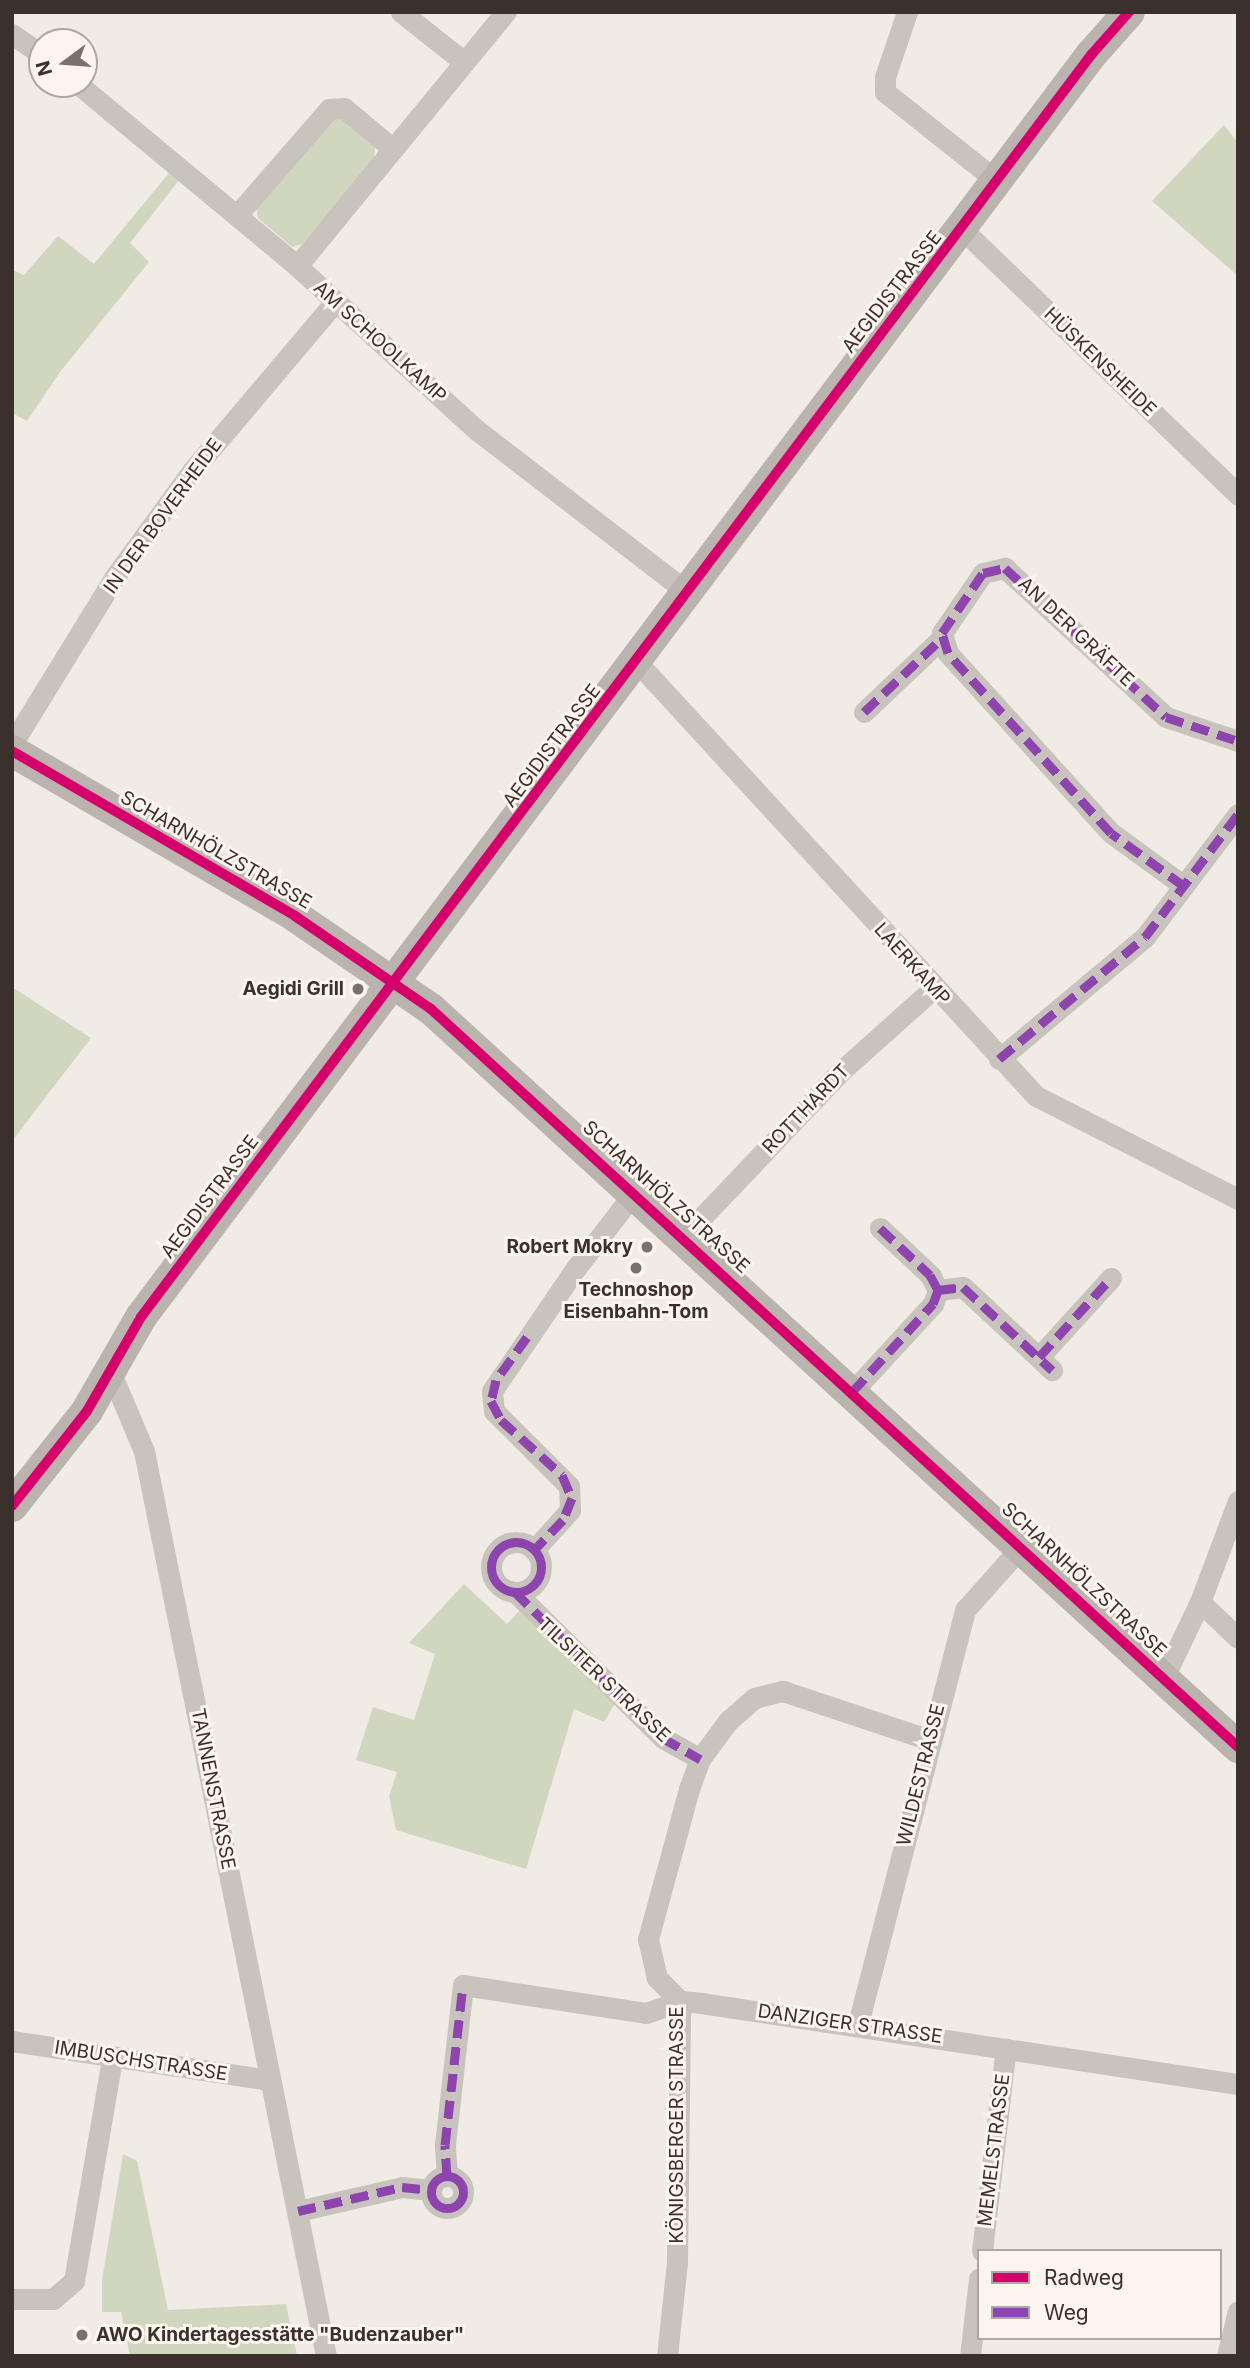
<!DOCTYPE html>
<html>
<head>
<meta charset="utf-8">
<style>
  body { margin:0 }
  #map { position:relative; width:1250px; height:2368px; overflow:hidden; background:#f0ebe5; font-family:Inter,sans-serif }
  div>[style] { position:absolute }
  .green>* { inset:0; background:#d1d6bf }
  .street>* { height:21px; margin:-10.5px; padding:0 10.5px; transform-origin:10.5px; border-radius:10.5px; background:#c9c3be }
  .street>.ring { margin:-10.5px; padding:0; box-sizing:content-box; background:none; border:21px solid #c9c3be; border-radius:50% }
  .secondary>* { height:32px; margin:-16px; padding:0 16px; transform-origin:16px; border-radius:16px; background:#bab3ae }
  .quiet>* { height:9px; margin-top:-4.5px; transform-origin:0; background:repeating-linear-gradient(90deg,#8e44ad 0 18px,transparent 0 27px) }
  .quiet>.ring { margin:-4.5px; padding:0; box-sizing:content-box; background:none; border:9px solid #8e44ad; border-radius:50% }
  .cycleway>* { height:10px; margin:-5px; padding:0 5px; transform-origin:5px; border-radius:5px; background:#d6006c }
  .dots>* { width:19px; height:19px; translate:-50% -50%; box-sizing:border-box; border:4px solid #fbf5ee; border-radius:50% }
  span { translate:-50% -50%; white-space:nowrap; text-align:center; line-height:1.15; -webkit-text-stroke:6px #fbf5ee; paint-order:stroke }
  .street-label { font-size:19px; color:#3b302b }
  .poi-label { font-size:19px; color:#3b302b; font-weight:700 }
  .right { translate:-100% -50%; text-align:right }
  .left { translate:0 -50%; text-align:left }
  .frame { position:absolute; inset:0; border:14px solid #3b302b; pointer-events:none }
  .legend { position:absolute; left:977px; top:2249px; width:245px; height:91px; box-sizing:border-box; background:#fbf5ee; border:2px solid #aea6a0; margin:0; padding:9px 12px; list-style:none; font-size:21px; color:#3b302b }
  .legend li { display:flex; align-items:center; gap:14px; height:35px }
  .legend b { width:35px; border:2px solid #aea6a0 }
  .north { position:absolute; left:28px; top:28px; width:70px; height:70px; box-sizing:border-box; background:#fbf5ee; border:2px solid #aea6a0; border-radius:50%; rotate:254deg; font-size:19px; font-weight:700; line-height:28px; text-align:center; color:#3b302b }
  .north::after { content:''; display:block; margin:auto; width:24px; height:32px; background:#7a716c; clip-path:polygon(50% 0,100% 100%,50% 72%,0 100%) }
</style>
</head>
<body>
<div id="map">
  <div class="green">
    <div style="clip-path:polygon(340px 115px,375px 147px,374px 158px,302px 244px,292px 247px,258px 218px,256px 208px,328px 120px)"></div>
    <div style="clip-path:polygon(1224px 125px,1238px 143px,1238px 276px,1152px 201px)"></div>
    <div style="clip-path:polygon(169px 173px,179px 180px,130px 243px,149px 262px,60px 372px,27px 421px,12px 413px,12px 270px,24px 275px,58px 236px,94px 264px)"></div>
    <div style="clip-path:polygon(12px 987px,91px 1038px,12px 1141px)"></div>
    <div style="clip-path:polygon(464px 1584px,507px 1624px,519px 1611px,616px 1702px,604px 1722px,574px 1709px,526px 1869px,396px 1830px,389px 1796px,397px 1772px,356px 1760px,373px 1707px,414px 1720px,435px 1654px,409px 1643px)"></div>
    <div style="clip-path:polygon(123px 2154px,137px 2161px,168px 2310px,286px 2304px,297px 2356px,130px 2356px,121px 2312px,102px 2312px,102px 2280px)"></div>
  </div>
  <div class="street">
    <div style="left:401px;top:12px;width:80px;rotate:38.4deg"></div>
    <div style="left:907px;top:12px;width:69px;rotate:108.7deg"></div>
    <div style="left:885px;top:77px;width:15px;rotate:90deg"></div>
    <div style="left:885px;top:92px;width:143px;rotate:38.5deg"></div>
    <div style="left:12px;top:34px;width:37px;rotate:35deg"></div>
    <div style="left:78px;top:84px;width:285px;rotate:39.7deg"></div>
    <div style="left:297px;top:266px;width:245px;rotate:42.4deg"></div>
    <div style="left:478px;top:431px;width:265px;rotate:37.6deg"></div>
    <div style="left:237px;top:215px;width:140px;rotate:-49deg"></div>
    <div style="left:329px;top:109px;width:15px;rotate:-4deg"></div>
    <div style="left:344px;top:108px;width:64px;rotate:39.9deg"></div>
    <div style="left:963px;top:230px;width:382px;rotate:43.9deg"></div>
    <div style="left:297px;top:266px;width:329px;rotate:-50.6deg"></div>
    <div style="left:637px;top:662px;width:590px;rotate:47.41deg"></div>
    <div style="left:1036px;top:1096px;width:227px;rotate:27deg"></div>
    <div style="left:864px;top:712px;width:105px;rotate:-43.5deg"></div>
    <div style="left:12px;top:744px;width:195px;rotate:-58.4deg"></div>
    <div style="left:114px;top:578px;width:132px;rotate:-53.9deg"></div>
    <div style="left:192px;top:471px;width:220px;rotate:-49.8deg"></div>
    <div style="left:1184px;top:886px;width:90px;rotate:-144deg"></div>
    <div style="left:1111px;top:833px;width:243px;rotate:-132.2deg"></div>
    <div style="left:948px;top:653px;width:21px;rotate:-107deg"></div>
    <div style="left:942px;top:633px;width:73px;rotate:-55.7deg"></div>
    <div style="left:983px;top:573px;width:23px;rotate:-13deg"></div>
    <div style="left:1005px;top:568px;width:219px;rotate:42.8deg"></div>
    <div style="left:1166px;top:717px;width:76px;rotate:18.4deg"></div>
    <div style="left:999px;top:1059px;width:190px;rotate:-39.9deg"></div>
    <div style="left:1145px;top:937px;width:154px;rotate:-52.9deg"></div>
    <div style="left:880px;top:1228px;width:69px;rotate:43.2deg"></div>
    <div style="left:930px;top:1275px;width:17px;rotate:62deg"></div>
    <div style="left:684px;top:1236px;width:226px;rotate:-46.4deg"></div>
    <div style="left:840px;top:1072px;width:126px;rotate:-41.8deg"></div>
    <div style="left:1039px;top:1357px;width:107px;rotate:-47.7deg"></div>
    <div style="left:111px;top:1373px;width:85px;rotate:67.1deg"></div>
    <div style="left:144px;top:1451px;width:923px;rotate:78.63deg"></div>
    <div style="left:852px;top:1392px;width:120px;rotate:-47.4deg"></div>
    <div style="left:933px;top:1304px;width:15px;rotate:-70deg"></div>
    <div style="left:938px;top:1290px;width:25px;rotate:-7deg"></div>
    <div style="left:963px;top:1287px;width:122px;rotate:43deg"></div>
    <div class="ring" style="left:491px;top:1542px;width:29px;height:29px"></div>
    <div style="left:534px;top:1550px;width:54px;rotate:-48deg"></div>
    <div style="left:570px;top:1510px;width:24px;rotate:-92deg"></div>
    <div style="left:569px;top:1486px;width:106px;rotate:-135deg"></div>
    <div style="left:494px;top:1411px;width:20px;rotate:-96deg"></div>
    <div style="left:492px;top:1391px;width:149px;rotate:-55.7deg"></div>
    <div style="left:576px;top:1268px;width:95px;rotate:-52.3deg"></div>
    <div style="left:515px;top:1592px;width:208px;rotate:44.6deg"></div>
    <div style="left:663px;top:1738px;width:43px;rotate:29.6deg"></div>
    <div style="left:1200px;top:1602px;width:52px;rotate:43.5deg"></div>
    <div style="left:1164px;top:1677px;width:83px;rotate:-64.4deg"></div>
    <div style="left:1200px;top:1602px;width:108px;rotate:-69.4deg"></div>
    <div style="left:680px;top:2001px;width:33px;rotate:-135deg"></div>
    <div style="left:657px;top:1978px;width:40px;rotate:-103deg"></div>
    <div style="left:648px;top:1939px;width:156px;rotate:-74.7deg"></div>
    <div style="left:689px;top:1789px;width:32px;rotate:-70deg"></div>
    <div style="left:700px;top:1759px;width:47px;rotate:-53.6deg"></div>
    <div style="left:728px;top:1721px;width:35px;rotate:-41deg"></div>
    <div style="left:754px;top:1698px;width:30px;rotate:-14deg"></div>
    <div style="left:783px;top:1691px;width:155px;rotate:18.4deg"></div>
    <div style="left:858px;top:2024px;width:428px;rotate:-75.5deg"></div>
    <div style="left:965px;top:1610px;width:86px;rotate:-48.3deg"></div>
    <div style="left:12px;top:2041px;width:261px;rotate:8.6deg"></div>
    <div style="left:447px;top:2176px;width:31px;rotate:-94deg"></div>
    <div style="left:445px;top:2145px;width:161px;rotate:-83.6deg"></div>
    <div style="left:463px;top:1985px;width:185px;rotate:8.7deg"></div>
    <div style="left:646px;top:2013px;width:36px;rotate:-19deg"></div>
    <div style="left:680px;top:2001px;width:21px;rotate:5deg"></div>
    <div style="left:701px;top:2003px;width:543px;rotate:8.58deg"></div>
    <div class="ring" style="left:431px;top:2176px;width:11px;height:11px"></div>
    <div style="left:298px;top:2211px;width:107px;rotate:-13deg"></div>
    <div style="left:402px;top:2187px;width:29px;rotate:6deg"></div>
    <div style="left:982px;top:2251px;width:204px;rotate:-83.3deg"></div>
    <div style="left:12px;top:2299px;width:41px"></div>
    <div style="left:53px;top:2299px;width:28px;rotate:-41deg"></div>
    <div style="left:74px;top:2281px;width:226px;rotate:-80.3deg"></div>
    <div style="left:667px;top:2356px;width:95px;rotate:-83.9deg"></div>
    <div style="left:677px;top:2262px;width:261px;rotate:-89.3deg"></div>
    <div style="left:970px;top:2356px;width:78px;rotate:-83.3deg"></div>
    <div style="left:1227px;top:2356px;width:46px;rotate:-76.3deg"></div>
  </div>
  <div class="secondary">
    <div style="left:12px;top:751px;width:328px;rotate:30.2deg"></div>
    <div style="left:295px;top:916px;width:165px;rotate:34.4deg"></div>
    <div style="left:431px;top:1009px;width:1094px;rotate:42.44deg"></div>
    <div style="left:12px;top:1506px;width:121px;rotate:-51.7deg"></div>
    <div style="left:87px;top:1411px;width:108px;rotate:-60.1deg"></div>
    <div style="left:141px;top:1317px;width:1580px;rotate:-53.03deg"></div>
    <div style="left:1091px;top:55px;width:57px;rotate:-48.5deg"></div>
  </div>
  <div class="quiet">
    <div style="left:864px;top:712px;width:105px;rotate:-43.5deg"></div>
    <div style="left:1184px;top:886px;width:90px;rotate:-144deg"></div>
    <div style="left:1111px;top:833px;width:243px;rotate:-132.2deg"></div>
    <div style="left:948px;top:653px;width:21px;rotate:-107deg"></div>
    <div style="left:942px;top:633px;width:73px;rotate:-55.7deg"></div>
    <div style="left:983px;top:573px;width:23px;rotate:-13deg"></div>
    <div style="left:1005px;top:568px;width:219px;rotate:42.8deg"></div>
    <div style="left:1166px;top:717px;width:76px;rotate:18.4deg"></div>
    <div style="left:999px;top:1059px;width:190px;rotate:-39.9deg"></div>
    <div style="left:1145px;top:937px;width:154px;rotate:-52.9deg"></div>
    <div style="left:880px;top:1228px;width:69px;rotate:43.2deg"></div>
    <div style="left:930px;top:1275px;width:17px;rotate:62deg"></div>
    <div style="left:527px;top:1337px;width:53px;rotate:125.8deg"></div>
    <div style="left:496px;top:1380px;width:22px;rotate:103deg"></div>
    <div style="left:491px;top:1401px;width:21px;rotate:62deg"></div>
    <div style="left:501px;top:1420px;width:82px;rotate:42deg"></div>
    <div style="left:562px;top:1475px;width:25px;rotate:67deg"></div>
    <div style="left:572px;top:1498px;width:24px;rotate:112deg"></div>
    <div style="left:563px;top:1520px;width:42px;rotate:134deg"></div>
    <div style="left:1039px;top:1357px;width:107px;rotate:-47.7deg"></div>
    <div style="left:852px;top:1392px;width:120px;rotate:-47.4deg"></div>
    <div style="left:933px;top:1304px;width:15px;rotate:-70deg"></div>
    <div style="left:938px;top:1290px;width:25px;rotate:-7deg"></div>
    <div style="left:963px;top:1287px;width:122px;rotate:43deg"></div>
    <div class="ring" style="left:491px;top:1542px;width:41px;height:41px"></div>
    <div style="left:515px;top:1592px;width:208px;rotate:44.6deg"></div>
    <div style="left:663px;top:1738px;width:43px;rotate:29.6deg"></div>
    <div style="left:447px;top:2176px;width:31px;rotate:-94deg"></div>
    <div style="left:445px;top:2145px;width:161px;rotate:-83.6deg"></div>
    <div class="ring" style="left:431px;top:2176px;width:23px;height:23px"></div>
    <div style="left:298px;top:2211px;width:107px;rotate:-13deg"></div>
    <div style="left:402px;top:2187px;width:29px;rotate:6deg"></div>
  </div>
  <div class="cycleway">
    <div style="left:12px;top:751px;width:328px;rotate:30.2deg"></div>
    <div style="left:295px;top:916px;width:165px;rotate:34.4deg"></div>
    <div style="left:431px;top:1009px;width:1094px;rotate:42.44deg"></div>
    <div style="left:12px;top:1506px;width:121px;rotate:-51.7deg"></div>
    <div style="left:87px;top:1411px;width:108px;rotate:-60.1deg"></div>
    <div style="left:141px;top:1317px;width:1580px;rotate:-53.03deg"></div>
    <div style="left:1091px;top:55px;width:57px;rotate:-48.5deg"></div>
  </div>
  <div class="dots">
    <div style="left:358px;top:989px;background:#7a716c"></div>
    <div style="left:647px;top:1247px;background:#7a716c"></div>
    <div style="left:636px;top:1268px;background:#7a716c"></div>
    <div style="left:82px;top:2335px;background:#7a716c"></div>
  </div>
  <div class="street-label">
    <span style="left:892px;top:292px;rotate:-52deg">AEGIDISTRASSE</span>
    <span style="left:380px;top:342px;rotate:42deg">AM SCHOOLKAMP</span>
    <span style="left:1100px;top:362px;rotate:44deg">HÜSKENSHEIDE</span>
    <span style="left:163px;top:516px;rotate:-54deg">IN DER BOVERHEIDE</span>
    <span style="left:1076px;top:632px;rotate:43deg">AN DER GRÄFTE</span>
    <span style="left:552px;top:746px;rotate:-53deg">AEGIDISTRASSE</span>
    <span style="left:216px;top:850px;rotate:30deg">SCHARNHÖLZSTRASSE</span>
    <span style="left:912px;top:964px;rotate:48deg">LAERKAMP</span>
    <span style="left:806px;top:1109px;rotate:-46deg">ROTTHARDT</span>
    <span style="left:210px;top:1197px;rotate:-53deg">AEGIDISTRASSE</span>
    <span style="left:666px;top:1197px;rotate:42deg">SCHARNHÖLZSTRASSE</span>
    <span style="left:1084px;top:1580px;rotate:43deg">SCHARNHÖLZSTRASSE</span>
    <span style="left:604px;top:1680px;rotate:43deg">TILSITER STRASSE</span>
    <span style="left:921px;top:1775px;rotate:-76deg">WILDESTRASSE</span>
    <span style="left:213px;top:1789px;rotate:79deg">TANNENSTRASSE</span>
    <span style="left:850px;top:2024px;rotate:8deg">DANZIGER STRASSE</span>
    <span style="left:141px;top:2061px;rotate:9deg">IMBUSCHSTRASSE</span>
    <span style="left:677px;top:2125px;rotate:-90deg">KÖNIGSBERGER STRASSE</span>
    <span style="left:994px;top:2150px;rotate:-83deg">MEMELSTRASSE</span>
  </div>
  <div class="poi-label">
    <span class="right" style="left:344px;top:989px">Aegidi Grill</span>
    <span class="right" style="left:633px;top:1247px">Robert Mokry</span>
    <span style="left:636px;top:1301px">Technoshop<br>Eisenbahn-Tom</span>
    <span class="left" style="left:96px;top:2335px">AWO Kindertagesstätte "Budenzauber"</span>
  </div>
  <div class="frame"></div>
  <ul class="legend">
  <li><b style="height:9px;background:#d6006c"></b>Radweg</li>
  <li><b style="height:9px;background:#8e44ad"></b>Weg</li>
  </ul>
  <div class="north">N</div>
</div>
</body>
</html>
